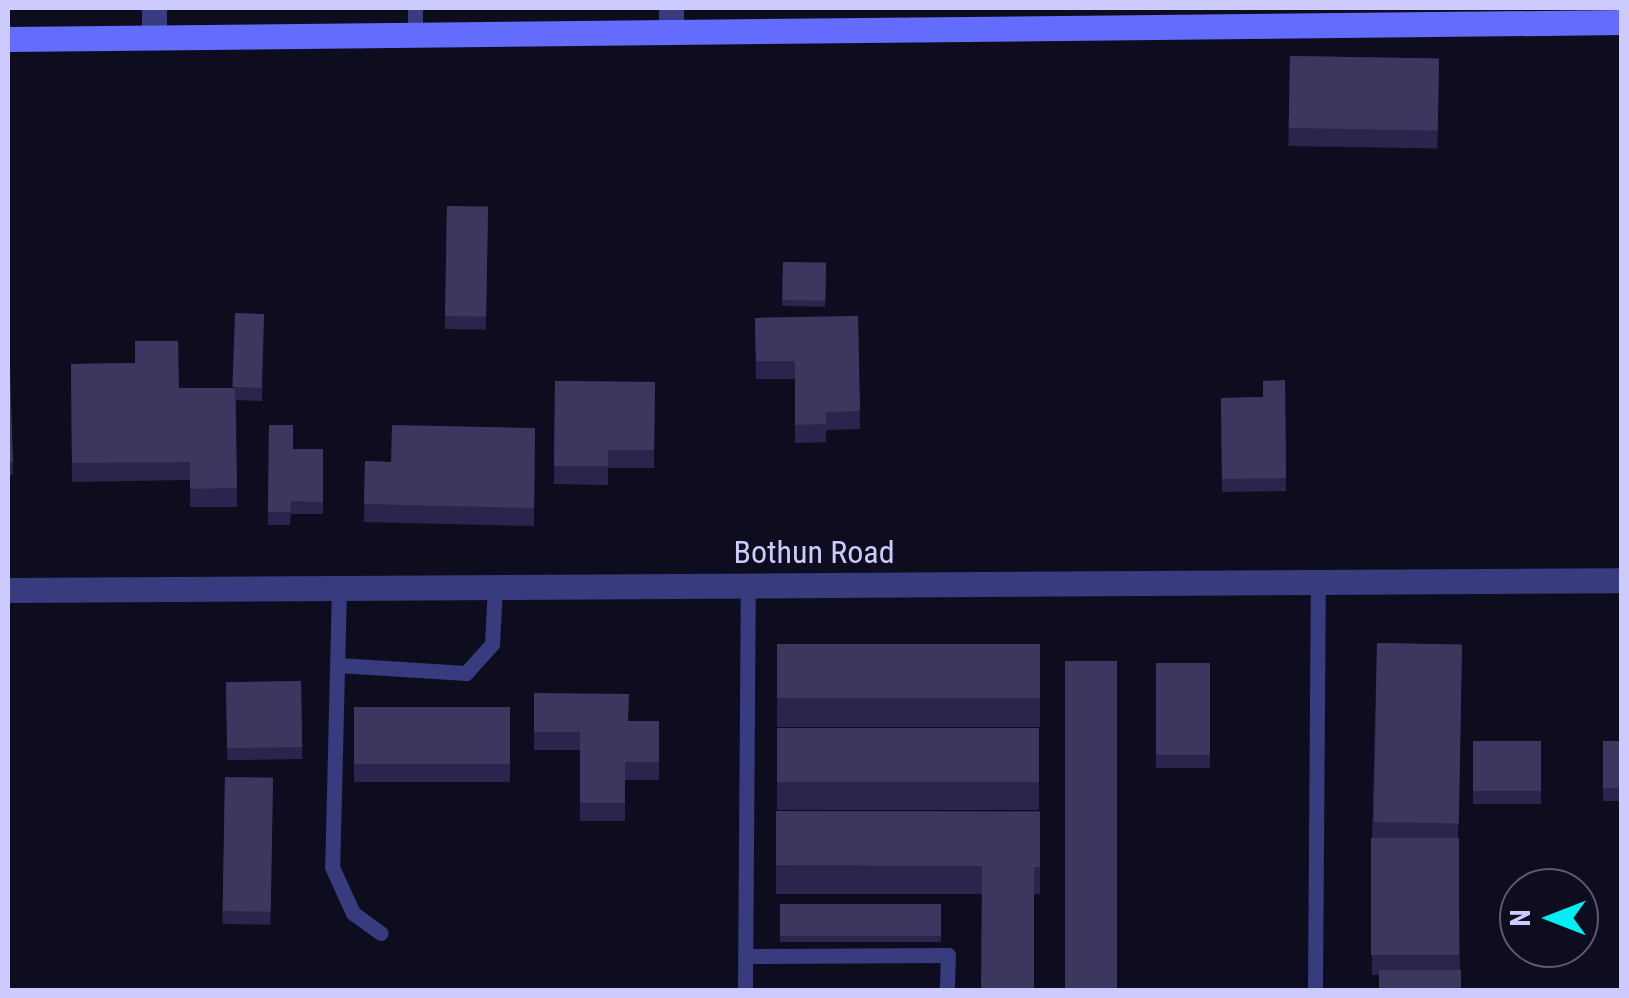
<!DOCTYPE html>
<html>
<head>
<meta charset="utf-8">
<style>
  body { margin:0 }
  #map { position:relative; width:1629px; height:998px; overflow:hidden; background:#0e0d1f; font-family:"Roboto Condensed",sans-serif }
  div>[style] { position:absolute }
  .lane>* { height:15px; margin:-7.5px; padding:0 7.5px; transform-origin:7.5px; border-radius:7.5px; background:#383b7d }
  .street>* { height:25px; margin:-12.5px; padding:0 12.5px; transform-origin:12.5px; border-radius:12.5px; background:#383b7d }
  .secondary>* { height:25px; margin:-12.5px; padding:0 12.5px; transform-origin:12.5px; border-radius:12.5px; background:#646cfd }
  .wall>* { inset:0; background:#2a254c; transform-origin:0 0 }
  .building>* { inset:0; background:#3c375f; transform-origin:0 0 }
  span { translate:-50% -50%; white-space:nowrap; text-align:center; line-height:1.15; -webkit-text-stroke:8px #0e0d1f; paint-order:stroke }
  .street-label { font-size:32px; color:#cdcbfe }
  .frame { position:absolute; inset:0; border:10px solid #cdcbfe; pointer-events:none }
  .north { position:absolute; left:1499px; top:868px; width:100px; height:100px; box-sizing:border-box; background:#0e0d1f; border:2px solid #5a5978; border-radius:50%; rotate:270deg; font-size:28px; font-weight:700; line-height:40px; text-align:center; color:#cdcbfe }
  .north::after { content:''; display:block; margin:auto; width:35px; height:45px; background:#04edf2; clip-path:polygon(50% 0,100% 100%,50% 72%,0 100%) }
</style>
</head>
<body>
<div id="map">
  <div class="lane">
    <div style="left:415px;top:32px;width:24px;rotate:-90deg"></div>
    <div style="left:339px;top:588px;width:279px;rotate:91.4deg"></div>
    <div style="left:332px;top:867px;width:51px;rotate:65.5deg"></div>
    <div style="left:353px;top:913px;width:34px;rotate:36deg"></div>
    <div style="left:338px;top:665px;width:128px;rotate:3.6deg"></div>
    <div style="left:466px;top:673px;width:39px;rotate:-48deg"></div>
    <div style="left:492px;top:644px;width:57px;rotate:-87deg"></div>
    <div style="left:746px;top:956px;width:202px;rotate:-0.3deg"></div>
    <div style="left:948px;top:955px;width:35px;rotate:92deg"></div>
    <div style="left:745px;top:990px;width:405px;rotate:-89.6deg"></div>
    <div style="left:1315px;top:990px;width:408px;rotate:-89.6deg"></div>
  </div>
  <div class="street">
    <div style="left:154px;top:8px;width:26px;rotate:90deg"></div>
    <div style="left:671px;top:28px;width:20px;rotate:-90deg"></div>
    <div style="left:8px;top:590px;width:1614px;rotate:-0.35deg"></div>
  </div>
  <div class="secondary">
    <div style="left:8px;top:39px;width:1614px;rotate:-0.6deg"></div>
  </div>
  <div class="wall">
    <div style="left:1290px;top:56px;width:149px;height:90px;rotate:1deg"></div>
    <div style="left:447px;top:206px;width:41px;height:123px;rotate:1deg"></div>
    <div style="left:783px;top:262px;width:43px;height:44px;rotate:1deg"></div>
    <div style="clip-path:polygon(264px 314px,262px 401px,236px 400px,237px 507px,190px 507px,190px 480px,72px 482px,71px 364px,135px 363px,179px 388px,235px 388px)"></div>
    <div style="clip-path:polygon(858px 316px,860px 429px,826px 430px,826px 442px,795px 443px,795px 379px,756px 379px,755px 318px)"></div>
    <div style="clip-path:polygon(8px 371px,10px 371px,13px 475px,8px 475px)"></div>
    <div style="clip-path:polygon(1285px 380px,1286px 491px,1222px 492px,1221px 398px,1263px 397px)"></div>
    <div style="clip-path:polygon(555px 381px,655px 382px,654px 468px,608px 468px,608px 485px,554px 484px)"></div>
    <div style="clip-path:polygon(269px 425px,293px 449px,323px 449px,323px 514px,291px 514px,290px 525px,268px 525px)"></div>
    <div style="clip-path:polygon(535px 428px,534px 526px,364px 522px,365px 461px,391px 462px)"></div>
    <div style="clip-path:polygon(1377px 643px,1462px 645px,1458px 838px,1460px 970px,1372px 975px,1371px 839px,1372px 839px)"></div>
    <div style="left:777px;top:644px;width:263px;height:83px"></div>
    <div style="left:1156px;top:663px;width:54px;height:105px"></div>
    <div style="left:301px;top:681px;width:78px;height:75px;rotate:89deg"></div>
    <div style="clip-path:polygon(534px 693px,628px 721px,659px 721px,659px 780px,625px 780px,625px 821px,580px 821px,580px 750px,534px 750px)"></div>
    <div style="left:510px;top:707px;width:75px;height:156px;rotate:90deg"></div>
    <div style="left:777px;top:728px;width:262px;height:82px"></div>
    <div style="left:1473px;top:741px;width:68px;height:63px"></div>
    <div style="left:1603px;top:741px;width:19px;height:60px"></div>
    <div style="left:225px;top:777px;width:48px;height:147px;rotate:1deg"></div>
    <div style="left:776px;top:811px;width:264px;height:83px"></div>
    <div style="left:780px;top:904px;width:161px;height:38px"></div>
  </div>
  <div class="building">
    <div style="left:1290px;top:56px;width:149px;height:72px;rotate:1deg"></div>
    <div style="left:447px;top:206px;width:41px;height:110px;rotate:1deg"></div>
    <div style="left:783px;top:262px;width:43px;height:38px;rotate:1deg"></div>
    <div style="left:235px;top:313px;width:29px;height:74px;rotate:2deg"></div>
    <div style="clip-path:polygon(858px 316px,860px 411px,826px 412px,826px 424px,795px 425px,795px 361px,756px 361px,755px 318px)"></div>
    <div style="clip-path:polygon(135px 341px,178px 341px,179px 388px,235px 388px,237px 488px,190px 489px,190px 462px,72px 463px,71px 364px,135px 363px)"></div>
    <div style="clip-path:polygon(8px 371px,10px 371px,13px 462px,8px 462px)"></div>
    <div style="clip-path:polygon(1285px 380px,1286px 478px,1222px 479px,1221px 398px,1263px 397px,1263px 381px)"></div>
    <div style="clip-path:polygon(555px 381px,655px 382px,654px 450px,608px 450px,608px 466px,554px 466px)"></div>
    <div style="clip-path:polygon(269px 425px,293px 425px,293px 449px,323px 449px,323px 502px,291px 501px,290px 512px,268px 512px)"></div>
    <div style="clip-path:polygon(392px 425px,535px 428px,534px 508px,364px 504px,365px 461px,391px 462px)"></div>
    <div style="left:1377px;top:643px;width:85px;height:179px;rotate:1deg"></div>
    <div style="left:777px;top:644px;width:263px;height:54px"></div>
    <div style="left:1065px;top:661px;width:52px;height:329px"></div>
    <div style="left:1156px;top:663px;width:54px;height:92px"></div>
    <div style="left:301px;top:681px;width:66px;height:75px;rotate:89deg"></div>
    <div style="clip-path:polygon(534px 693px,629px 694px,628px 721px,659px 721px,659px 762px,625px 762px,625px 803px,580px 803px,580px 732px,534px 732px)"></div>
    <div style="left:510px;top:707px;width:57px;height:156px;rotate:90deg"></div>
    <div style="left:777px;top:728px;width:262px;height:54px"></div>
    <div style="left:1473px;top:741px;width:68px;height:50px"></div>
    <div style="left:1603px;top:741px;width:19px;height:47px"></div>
    <div style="left:225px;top:777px;width:48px;height:134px;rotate:1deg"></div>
    <div style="clip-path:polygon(776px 811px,1040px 812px,1040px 867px,1034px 867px,1034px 990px,981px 990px,982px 866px,776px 865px)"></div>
    <div style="left:1459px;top:838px;width:117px;height:88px;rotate:90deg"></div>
    <div style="left:780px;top:904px;width:161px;height:32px"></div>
    <div style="left:1461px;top:970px;width:20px;height:82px;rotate:90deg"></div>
  </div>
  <div class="street-label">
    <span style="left:814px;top:552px">Bothun Road</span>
  </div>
  <div class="frame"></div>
  <div class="north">N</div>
</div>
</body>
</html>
